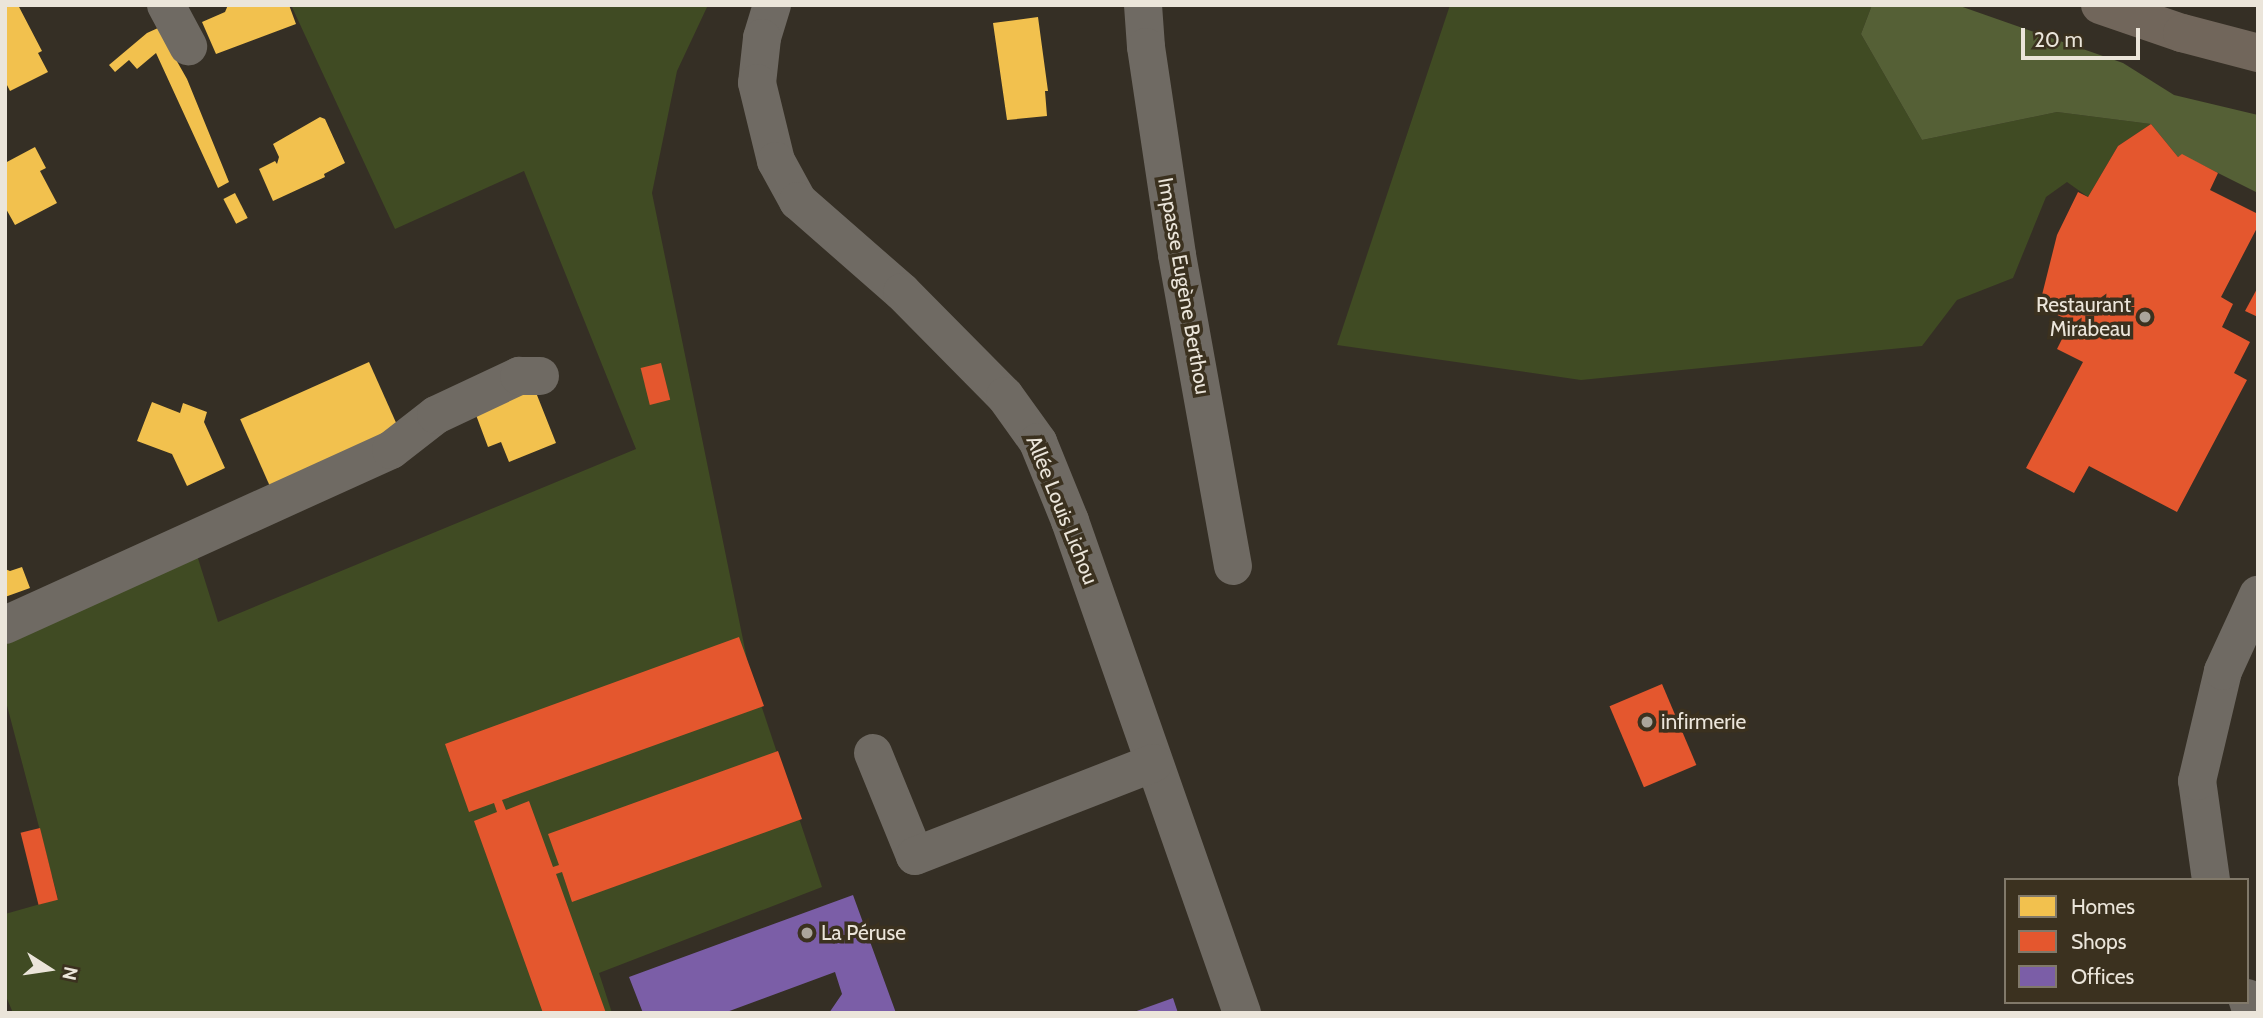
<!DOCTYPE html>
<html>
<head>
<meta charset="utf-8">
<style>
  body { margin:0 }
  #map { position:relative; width:2263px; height:1018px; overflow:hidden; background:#352f25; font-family:Cabin,sans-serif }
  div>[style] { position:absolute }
  .green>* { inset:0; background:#404b23 }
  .forest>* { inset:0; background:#556036 }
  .homes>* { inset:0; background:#f2c14e; transform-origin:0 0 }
  .shops>* { inset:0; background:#e4572e; transform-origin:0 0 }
  .offices>* { inset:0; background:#7b5ea7 }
  .minor>* { height:38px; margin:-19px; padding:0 19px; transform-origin:19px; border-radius:19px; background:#6f6a63 }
  .major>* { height:38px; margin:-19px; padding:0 19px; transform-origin:19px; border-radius:19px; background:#71665b }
  .dots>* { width:19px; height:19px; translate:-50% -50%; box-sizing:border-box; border:4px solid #3b311f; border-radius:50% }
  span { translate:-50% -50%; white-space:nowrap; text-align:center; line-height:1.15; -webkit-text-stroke:7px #3b311f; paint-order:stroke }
  .street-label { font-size:21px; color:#ebe5da }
  .poi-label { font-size:21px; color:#ebe5da }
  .right { translate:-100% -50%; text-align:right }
  .left { translate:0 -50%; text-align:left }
  .frame { position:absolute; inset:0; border:7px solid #ebe5da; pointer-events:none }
  .legend { position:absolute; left:2004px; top:878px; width:245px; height:126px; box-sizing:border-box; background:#3b311f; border:2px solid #81796a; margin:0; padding:9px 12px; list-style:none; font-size:21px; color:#ebe5da }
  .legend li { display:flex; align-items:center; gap:14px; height:35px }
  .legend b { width:35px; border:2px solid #81796a }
  .north { position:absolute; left:14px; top:934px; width:70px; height:70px; -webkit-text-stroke:5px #3b311f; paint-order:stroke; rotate:102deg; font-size:19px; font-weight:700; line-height:28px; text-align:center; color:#ebe5da }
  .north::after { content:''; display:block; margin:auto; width:24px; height:32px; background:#ebe5da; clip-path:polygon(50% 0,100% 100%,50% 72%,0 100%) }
  .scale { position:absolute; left:2021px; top:28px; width:119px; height:32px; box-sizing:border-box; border:4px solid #ebe5da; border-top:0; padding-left:9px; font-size:21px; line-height:24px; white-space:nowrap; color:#ebe5da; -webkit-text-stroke:5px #3b311f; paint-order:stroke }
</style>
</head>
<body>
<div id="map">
  <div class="green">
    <div style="clip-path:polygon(291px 5px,708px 5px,677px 71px,652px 193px,749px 669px,822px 887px,599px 973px,612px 1013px,13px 1013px,5px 994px,5px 914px,58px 899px,5px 698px,5px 637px,196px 552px,218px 622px,636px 449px,524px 171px,395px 229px)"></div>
    <div style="clip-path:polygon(1450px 5px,1872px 5px,1861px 34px,1922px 140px,2057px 112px,2151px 124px,2118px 146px,2088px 197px,2067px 182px,2046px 197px,2013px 278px,1957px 300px,1922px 346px,1581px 380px,1337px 345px)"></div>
  </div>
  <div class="forest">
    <div style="clip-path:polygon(1872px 5px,1957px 5px,2123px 63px,2174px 95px,2258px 115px,2258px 193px,2182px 155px,2178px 157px,2151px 124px,2057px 112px,1922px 140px,1861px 34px)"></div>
  </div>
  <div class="homes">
    <div style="clip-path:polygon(5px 5px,18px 5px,42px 51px,38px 53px,48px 72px,10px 91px,5px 81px)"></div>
    <div style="clip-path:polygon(228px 5px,289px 5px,296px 24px,216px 54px,202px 22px,225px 12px)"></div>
    <div style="clip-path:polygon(1038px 17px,1048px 91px,1045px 91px,1047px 116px,1007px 120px,993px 23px)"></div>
    <div style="clip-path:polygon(158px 28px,187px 79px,229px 182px,218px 188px,156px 53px,137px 69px,129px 60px,115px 72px,109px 65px,147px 33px)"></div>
    <div style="clip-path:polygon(320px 117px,325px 119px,345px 163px,324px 174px,325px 177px,273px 201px,259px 169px,275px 161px,277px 164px,279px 157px,273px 144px)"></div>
    <div style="clip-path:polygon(35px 147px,46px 168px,40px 171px,57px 203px,15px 225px,5px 207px,5px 163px)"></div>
    <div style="left:235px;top:193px;width:28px;height:13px;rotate:63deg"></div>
    <div style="left:369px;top:362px;width:72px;height:141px;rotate:66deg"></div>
    <div style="clip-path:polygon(533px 385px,556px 443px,509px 462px,501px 442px,488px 447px,476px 415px)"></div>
    <div style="clip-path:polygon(152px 402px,180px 413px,183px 403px,207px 412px,204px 422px,225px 468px,187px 486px,172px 454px,137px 441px)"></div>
    <div style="clip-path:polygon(22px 567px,30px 588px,5px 597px,5px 569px,10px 571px)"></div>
  </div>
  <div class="shops">
    <div style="clip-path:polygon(2151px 124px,2178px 157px,2182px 154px,2218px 173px,2210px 190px,2258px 214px,2258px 226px,2221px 297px,2233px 304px,2222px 327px,2250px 342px,2234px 373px,2247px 380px,2177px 512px,2089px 466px,2074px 493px,2026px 468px,2083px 362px,2057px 349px,2071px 321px,2039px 307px,2057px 235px,2078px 192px,2088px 197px,2118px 146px)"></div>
    <div style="clip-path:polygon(2258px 287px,2258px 317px,2245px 311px)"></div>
    <div style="left:661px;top:363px;width:38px;height:21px;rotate:76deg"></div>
    <div style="clip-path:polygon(739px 637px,764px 706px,502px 800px,506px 810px,529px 801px,553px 867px,559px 865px,548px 834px,778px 751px,802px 819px,572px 902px,562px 872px,556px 874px,606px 1013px,543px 1013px,474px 821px,497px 812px,494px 803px,469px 812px,445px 744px)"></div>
    <div style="left:1662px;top:684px;width:88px;height:57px;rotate:67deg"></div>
    <div style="left:40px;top:828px;width:74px;height:20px;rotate:76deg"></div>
  </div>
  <div class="offices">
    <div style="clip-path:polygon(853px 895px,896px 1013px,829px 1013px,842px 994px,835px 972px,724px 1013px,643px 1013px,629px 977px)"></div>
    <div style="clip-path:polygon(1173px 998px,1178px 1013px,1134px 1013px,1134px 1012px)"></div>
  </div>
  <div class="minor">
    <div style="left:166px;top:5px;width:47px;rotate:61.8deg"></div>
    <div style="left:772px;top:5px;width:34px;rotate:107deg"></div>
    <div style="left:762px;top:38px;width:45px;rotate:96.3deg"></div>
    <div style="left:757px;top:83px;width:80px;rotate:76.3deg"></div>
    <div style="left:776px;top:161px;width:46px;rotate:61.2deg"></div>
    <div style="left:798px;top:201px;width:138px;rotate:41.2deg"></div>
    <div style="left:902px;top:292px;width:146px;rotate:45.3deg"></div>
    <div style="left:1005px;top:396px;width:57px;rotate:54.3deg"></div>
    <div style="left:1038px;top:442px;width:85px;rotate:67.9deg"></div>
    <div style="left:1070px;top:521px;width:521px;rotate:70.73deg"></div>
    <div style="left:1143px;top:5px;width:42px;rotate:85.9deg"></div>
    <div style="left:1146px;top:47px;width:210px;rotate:81.5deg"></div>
    <div style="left:1177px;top:255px;width:316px;rotate:79.8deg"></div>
    <div style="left:5px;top:625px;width:424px;rotate:-24.4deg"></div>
    <div style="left:391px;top:450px;width:57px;rotate:-37.9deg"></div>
    <div style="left:436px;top:415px;width:92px;rotate:-25.2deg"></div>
    <div style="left:519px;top:376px;width:21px"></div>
    <div style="left:873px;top:753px;width:111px;rotate:67.8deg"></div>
    <div style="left:915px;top:856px;width:256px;rotate:-21.3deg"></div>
    <div style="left:2211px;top:880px;width:100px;rotate:-98deg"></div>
    <div style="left:2197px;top:781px;width:113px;rotate:-76.7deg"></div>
    <div style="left:2223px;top:671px;width:84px;rotate:-65.3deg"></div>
    <div style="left:2247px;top:998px;width:16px;rotate:72deg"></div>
  </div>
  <div class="major">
    <div style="left:2100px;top:5px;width:87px;rotate:18.9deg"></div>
    <div style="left:2182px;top:33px;width:79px;rotate:14.7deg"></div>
  </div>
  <div class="dots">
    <div style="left:2145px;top:317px;background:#aba59b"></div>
    <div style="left:1647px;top:722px;background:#aba59b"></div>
    <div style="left:807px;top:933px;background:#aba59b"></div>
  </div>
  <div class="street-label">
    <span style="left:1184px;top:286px;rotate:80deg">Impasse Eugène Berthou</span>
    <span style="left:1062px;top:510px;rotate:68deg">Allée Louis Lichou</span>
  </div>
  <div class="poi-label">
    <span class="right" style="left:2131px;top:317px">Restaurant<br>Mirabeau</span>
    <span class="left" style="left:1661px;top:722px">infirmerie</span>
    <span class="left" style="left:821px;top:933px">La Péruse</span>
  </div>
  <div class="frame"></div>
  <ul class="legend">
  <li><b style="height:19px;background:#f2c14e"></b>Homes</li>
  <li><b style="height:19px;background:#e4572e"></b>Shops</li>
  <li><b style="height:19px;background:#7b5ea7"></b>Offices</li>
  </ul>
  <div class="north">N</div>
  <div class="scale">20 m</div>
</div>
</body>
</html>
